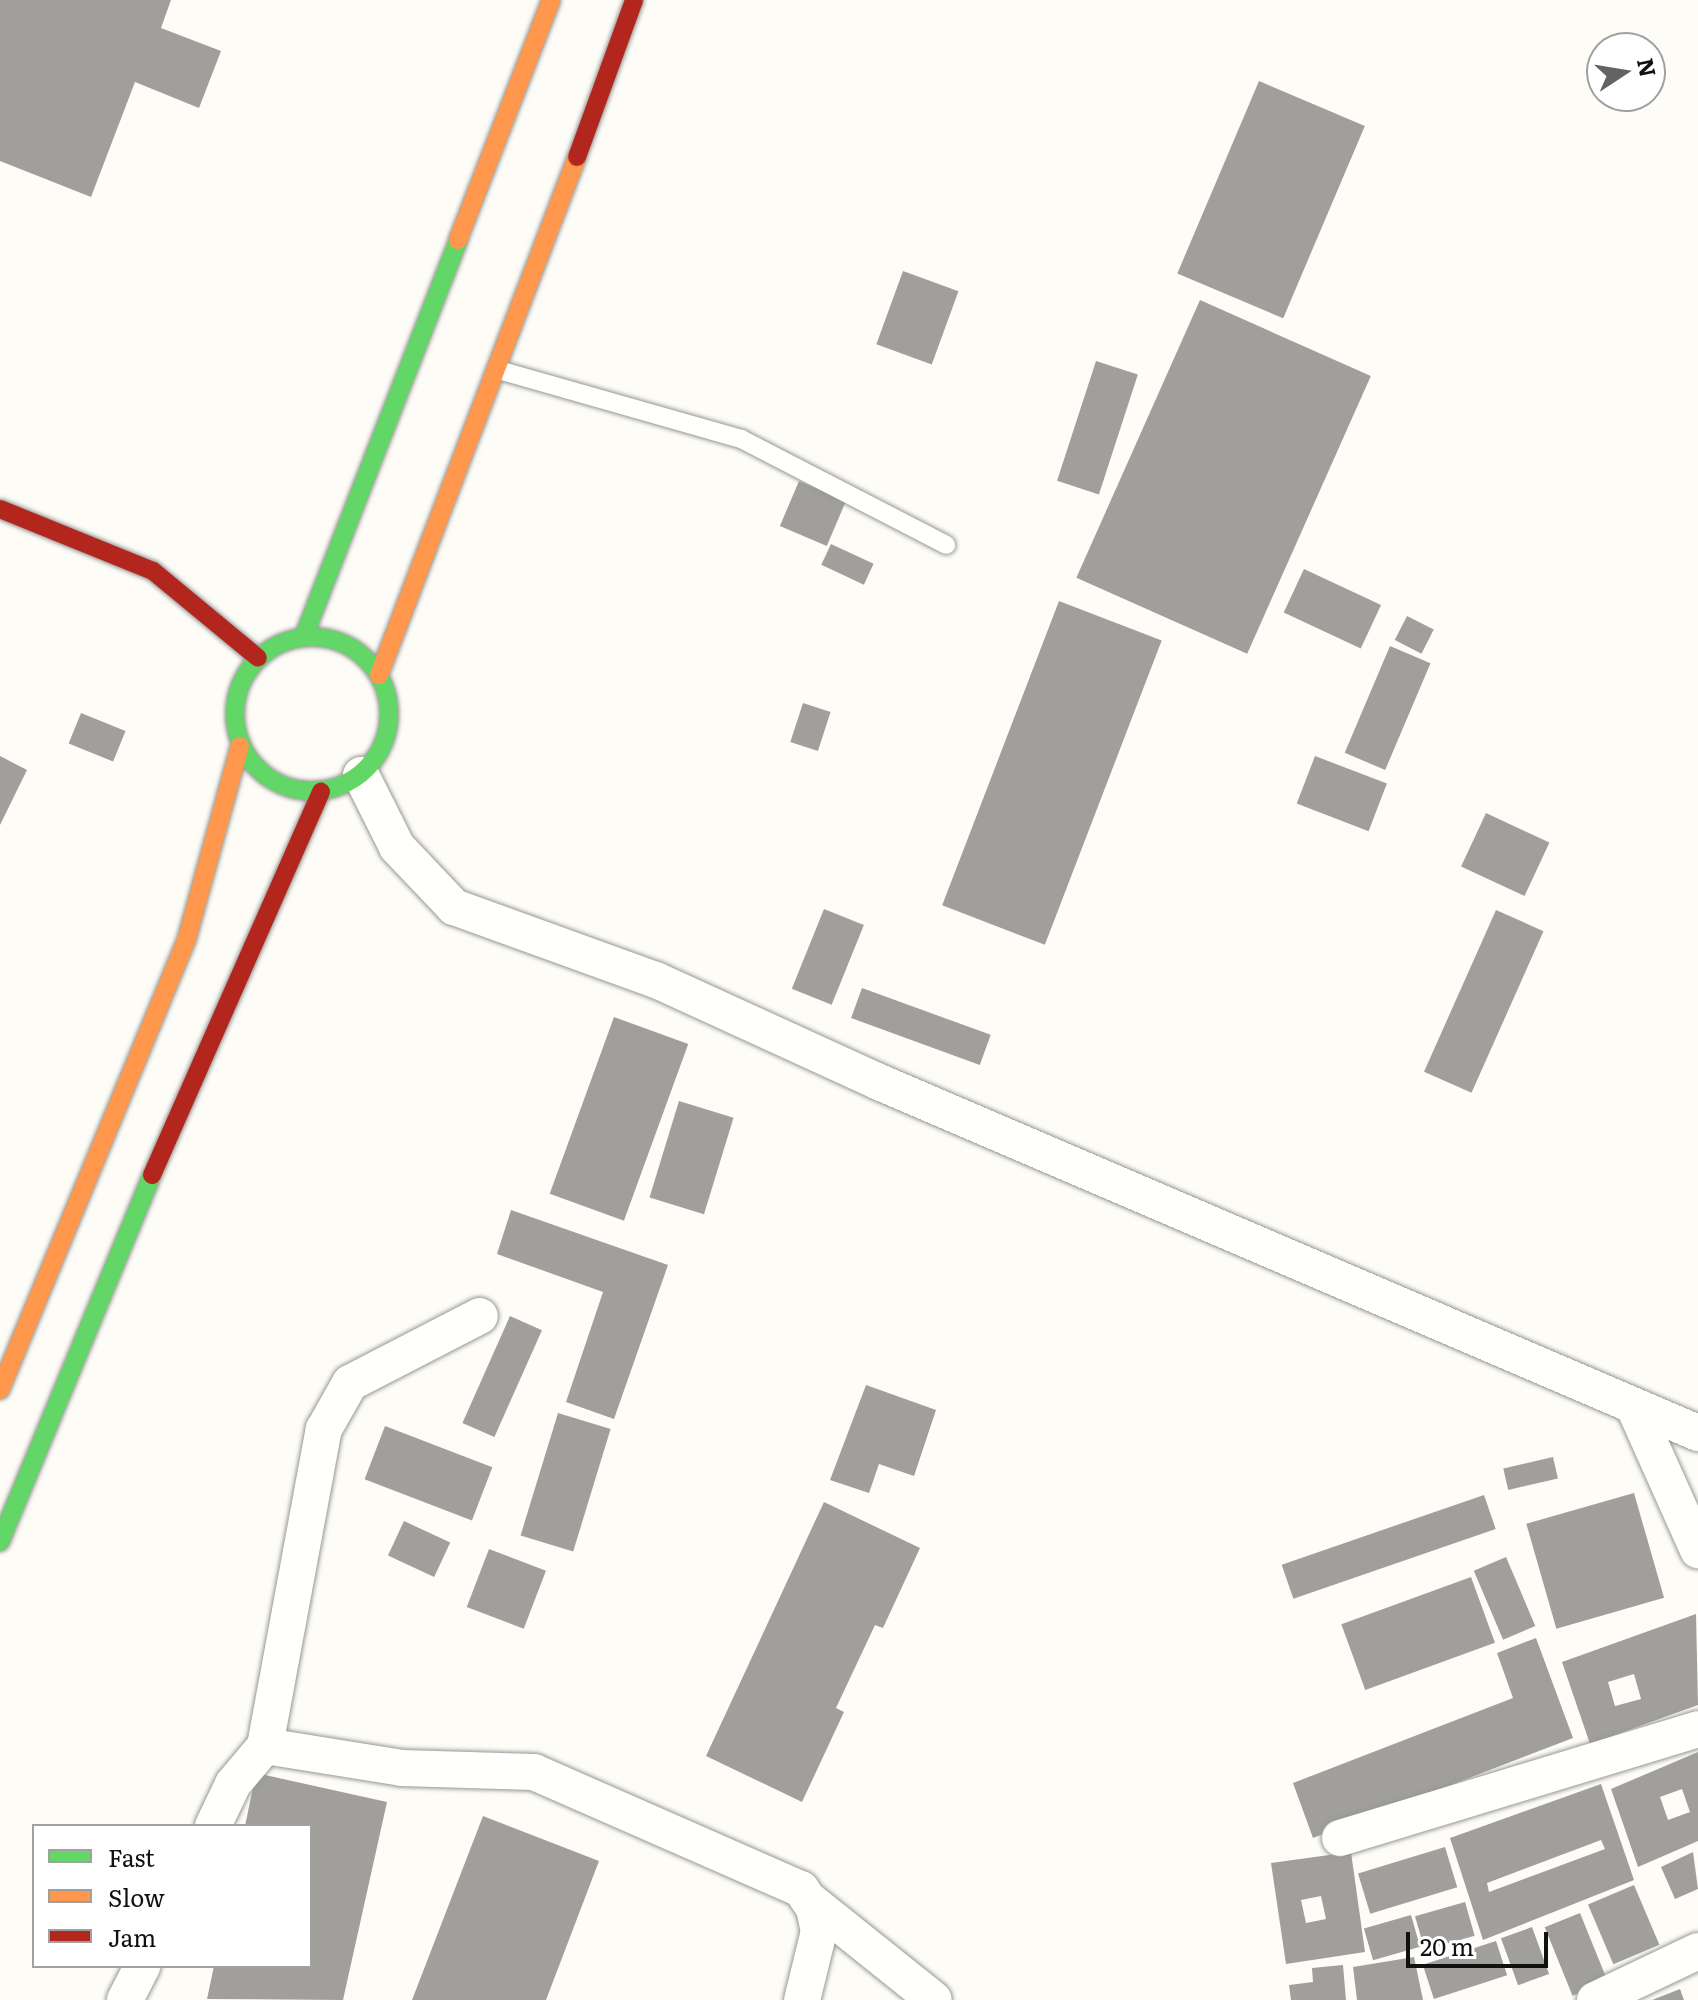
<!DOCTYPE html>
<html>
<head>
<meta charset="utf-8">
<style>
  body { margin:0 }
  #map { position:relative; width:1698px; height:2000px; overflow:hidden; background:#fdfcf7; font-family:Literata,serif }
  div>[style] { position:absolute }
  .building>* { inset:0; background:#a19f9c; transform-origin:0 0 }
  .roads { filter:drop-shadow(0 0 2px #979795) drop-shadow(0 0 2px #979795) }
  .lane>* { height:18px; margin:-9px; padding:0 9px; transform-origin:9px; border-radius:9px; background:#fffffe }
  .street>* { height:36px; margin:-18px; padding:0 18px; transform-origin:18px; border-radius:18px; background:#fffffe }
  .fast>* { height:18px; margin:-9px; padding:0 9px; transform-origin:9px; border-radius:9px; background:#63d668 }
  .fast>.ring { margin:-9px; padding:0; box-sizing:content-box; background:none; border:18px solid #63d668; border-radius:50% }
  .slow>* { height:18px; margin:-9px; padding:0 9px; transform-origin:9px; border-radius:9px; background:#ff974d }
  .jam>* { height:18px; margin:-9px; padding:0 9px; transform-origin:9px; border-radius:9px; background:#b3261e }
  span { translate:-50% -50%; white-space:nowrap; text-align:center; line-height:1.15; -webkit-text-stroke:8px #fff; paint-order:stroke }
  .legend { position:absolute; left:32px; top:1824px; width:280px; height:144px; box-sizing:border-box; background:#fff; border:2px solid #a0a0a0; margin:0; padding:10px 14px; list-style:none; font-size:24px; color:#111 }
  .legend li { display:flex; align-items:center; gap:16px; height:40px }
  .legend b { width:40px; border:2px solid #a0a0a0 }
  .north { position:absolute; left:1586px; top:32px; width:80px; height:80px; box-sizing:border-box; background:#fff; border:2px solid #a0a0a0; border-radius:50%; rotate:78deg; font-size:22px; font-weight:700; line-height:32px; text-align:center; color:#111 }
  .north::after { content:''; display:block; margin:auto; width:28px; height:36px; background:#646362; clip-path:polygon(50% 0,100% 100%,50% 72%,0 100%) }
  .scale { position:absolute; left:1406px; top:1932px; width:142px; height:36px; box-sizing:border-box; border:4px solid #111; border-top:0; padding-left:10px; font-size:24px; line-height:28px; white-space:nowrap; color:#111; -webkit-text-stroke:6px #fff; paint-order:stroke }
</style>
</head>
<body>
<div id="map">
  <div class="building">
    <div style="clip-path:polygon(0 0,171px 0,161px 28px,221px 51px,199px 108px,135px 82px,91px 197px,0 161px)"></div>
    <div style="left:1259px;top:81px;width:115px;height:209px;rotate:23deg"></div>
    <div style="left:903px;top:271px;width:59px;height:78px;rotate:20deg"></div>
    <div style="left:1200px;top:300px;width:187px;height:304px;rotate:24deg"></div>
    <div style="left:1096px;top:361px;width:44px;height:126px;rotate:18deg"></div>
    <div style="left:799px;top:481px;width:51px;height:49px;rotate:23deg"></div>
    <div style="left:831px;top:544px;width:47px;height:23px;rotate:25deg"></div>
    <div style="left:1304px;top:569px;width:85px;height:48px;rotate:25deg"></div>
    <div style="left:1059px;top:601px;width:110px;height:326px;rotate:21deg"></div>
    <div style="left:1407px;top:616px;width:30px;height:27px;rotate:27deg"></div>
    <div style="left:1390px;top:646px;width:44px;height:116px;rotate:23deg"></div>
    <div style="left:803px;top:703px;width:29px;height:41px;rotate:18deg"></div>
    <div style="left:81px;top:713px;width:48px;height:33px;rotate:22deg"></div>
    <div style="clip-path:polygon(0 756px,27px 770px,0 825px)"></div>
    <div style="left:1315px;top:756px;width:77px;height:51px;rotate:21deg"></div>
    <div style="left:1486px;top:813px;width:70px;height:59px;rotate:25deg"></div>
    <div style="left:824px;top:909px;width:43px;height:86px;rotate:22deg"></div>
    <div style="left:1496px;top:910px;width:52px;height:177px;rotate:24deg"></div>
    <div style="left:862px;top:988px;width:137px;height:32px;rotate:20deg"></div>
    <div style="left:614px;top:1017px;width:79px;height:188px;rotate:20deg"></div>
    <div style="left:679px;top:1101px;width:57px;height:101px;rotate:17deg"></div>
    <div style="clip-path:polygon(511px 1210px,668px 1265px,614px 1419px,566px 1402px,603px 1292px,497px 1254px)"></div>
    <div style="left:510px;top:1316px;width:35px;height:117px;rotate:24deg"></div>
    <div style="clip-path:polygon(866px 1385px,936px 1410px,914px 1476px,879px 1464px,869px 1493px,830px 1480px)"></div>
    <div style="left:558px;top:1413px;width:55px;height:128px;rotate:17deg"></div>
    <div style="left:385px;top:1426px;width:115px;height:57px;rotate:21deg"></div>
    <div style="left:1553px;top:1457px;width:22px;height:51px;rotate:77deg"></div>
    <div style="left:1634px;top:1493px;width:109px;height:112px;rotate:74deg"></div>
    <div style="left:1484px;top:1495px;width:36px;height:214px;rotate:71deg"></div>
    <div style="clip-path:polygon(824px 1502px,920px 1548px,883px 1628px,875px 1625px,836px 1708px,844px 1712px,802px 1802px,706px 1756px)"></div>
    <div style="left:404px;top:1521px;width:51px;height:38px;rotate:25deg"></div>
    <div style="left:489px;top:1549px;width:61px;height:62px;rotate:21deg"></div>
    <div style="left:1506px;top:1557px;width:75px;height:35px;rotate:67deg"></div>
    <div style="left:1471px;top:1577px;width:70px;height:138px;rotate:70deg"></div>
    <div style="clip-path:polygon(evenodd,1696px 1614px,1698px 1705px,1590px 1744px,1562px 1662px,1696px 1614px,1634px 1674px,1641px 1699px,1615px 1706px,1608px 1682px,1634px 1674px)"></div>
    <div style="clip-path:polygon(1536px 1638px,1573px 1738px,1313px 1838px,1293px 1783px,1513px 1698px,1497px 1653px)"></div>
    <div style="clip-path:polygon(evenodd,1698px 1752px,1698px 1841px,1638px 1867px,1611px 1789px,1698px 1752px,1682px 1789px,1690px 1812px,1668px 1820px,1660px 1797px,1682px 1789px)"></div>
    <div style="clip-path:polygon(256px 1773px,387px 1802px,343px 2000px,207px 1999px,214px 1966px,310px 1966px,310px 1826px,245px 1826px)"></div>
    <div style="clip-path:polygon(evenodd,1601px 1784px,1634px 1880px,1483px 1940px,1450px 1838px,1601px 1784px,1601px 1840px,1605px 1849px,1489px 1892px,1487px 1883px,1601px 1840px)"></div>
    <div style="clip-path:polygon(483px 1816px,599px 1861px,546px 2000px,412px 2000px)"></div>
    <div style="left:1445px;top:1847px;width:42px;height:91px;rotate:73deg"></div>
    <div style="clip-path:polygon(evenodd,1351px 1852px,1365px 1952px,1286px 1964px,1271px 1863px,1351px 1852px,1321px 1896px,1326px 1919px,1306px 1923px,1301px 1900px,1321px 1896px)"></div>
    <div style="clip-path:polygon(1693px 1852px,1698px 1889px,1675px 1899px,1661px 1867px)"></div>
    <div style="left:1634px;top:1885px;width:65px;height:50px;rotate:67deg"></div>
    <div style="left:1465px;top:1902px;width:35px;height:52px;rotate:74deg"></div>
    <div style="left:1580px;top:1913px;width:74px;height:38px;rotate:68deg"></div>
    <div style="left:1411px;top:1915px;width:33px;height:49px;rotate:74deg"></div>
    <div style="left:1532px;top:1927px;width:50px;height:33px;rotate:70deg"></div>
    <div style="left:1496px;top:1941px;width:36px;height:77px;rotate:72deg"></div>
    <div style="clip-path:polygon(1414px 1957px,1423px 2000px,1357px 2000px,1353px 1967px)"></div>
    <div style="clip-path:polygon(1343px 1965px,1346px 2000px,1291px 2000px,1289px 1985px,1313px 1982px,1312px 1968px)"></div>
    <div style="clip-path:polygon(1680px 1989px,1684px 2000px,1652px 2000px)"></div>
  </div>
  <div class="roads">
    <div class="lane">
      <div style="left:499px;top:370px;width:252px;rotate:15.9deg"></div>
      <div style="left:741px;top:439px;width:231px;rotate:27.3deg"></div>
    </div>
    <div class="street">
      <div style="left:361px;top:775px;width:80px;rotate:63.4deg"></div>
      <div style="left:397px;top:847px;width:83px;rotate:46.5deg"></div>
      <div style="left:454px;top:907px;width:215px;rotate:19.9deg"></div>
      <div style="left:656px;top:980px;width:245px;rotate:24.6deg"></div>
      <div style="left:879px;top:1082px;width:891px;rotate:23.2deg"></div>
      <div style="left:1634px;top:1407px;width:157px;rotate:65.9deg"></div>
      <div style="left:265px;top:1746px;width:322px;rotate:-79.5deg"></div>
      <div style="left:324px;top:1429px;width:53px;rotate:-60.5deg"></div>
      <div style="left:350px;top:1383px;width:146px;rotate:-27.3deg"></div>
      <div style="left:213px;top:1826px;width:47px;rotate:-64.5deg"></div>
      <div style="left:233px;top:1784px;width:50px;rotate:-49.9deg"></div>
      <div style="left:265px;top:1746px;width:139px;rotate:9.1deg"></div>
      <div style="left:402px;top:1768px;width:132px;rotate:1.7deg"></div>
      <div style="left:534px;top:1772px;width:292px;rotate:23.7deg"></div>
      <div style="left:801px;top:1889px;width:23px;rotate:56deg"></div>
      <div style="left:814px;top:1908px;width:24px;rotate:78deg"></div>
      <div style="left:819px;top:1931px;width:71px;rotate:103.8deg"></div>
      <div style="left:1340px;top:1838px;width:374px;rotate:-16.9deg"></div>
      <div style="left:808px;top:1899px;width:161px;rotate:38.7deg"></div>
      <div style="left:125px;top:2000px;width:38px;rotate:-63deg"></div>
      <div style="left:1595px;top:2000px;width:114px;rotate:-25.4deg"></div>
    </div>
    <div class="fast">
      <div style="left:304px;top:636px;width:425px;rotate:-68.7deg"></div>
      <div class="ring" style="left:235px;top:637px;width:136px;height:136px"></div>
      <div style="left:0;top:1542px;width:397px;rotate:-67.5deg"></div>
    </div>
    <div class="slow">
      <div style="left:458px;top:240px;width:257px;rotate:-68.8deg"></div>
      <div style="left:379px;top:675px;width:555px;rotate:-69.08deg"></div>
      <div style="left:0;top:1390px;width:489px;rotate:-67.5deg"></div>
      <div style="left:187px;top:938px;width:199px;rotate:-74.6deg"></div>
    </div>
    <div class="jam">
      <div style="left:577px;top:157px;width:167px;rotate:-70deg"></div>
      <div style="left:0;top:509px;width:165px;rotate:22.1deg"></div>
      <div style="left:153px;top:571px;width:136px;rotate:39.6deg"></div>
      <div style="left:152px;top:1175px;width:419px;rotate:-66.2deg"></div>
    </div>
  </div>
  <ul class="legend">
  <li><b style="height:10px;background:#63d668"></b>Fast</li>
  <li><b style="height:10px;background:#ff974d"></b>Slow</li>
  <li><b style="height:10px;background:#b3261e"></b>Jam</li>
  </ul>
  <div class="north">N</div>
  <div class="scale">20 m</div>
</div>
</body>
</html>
